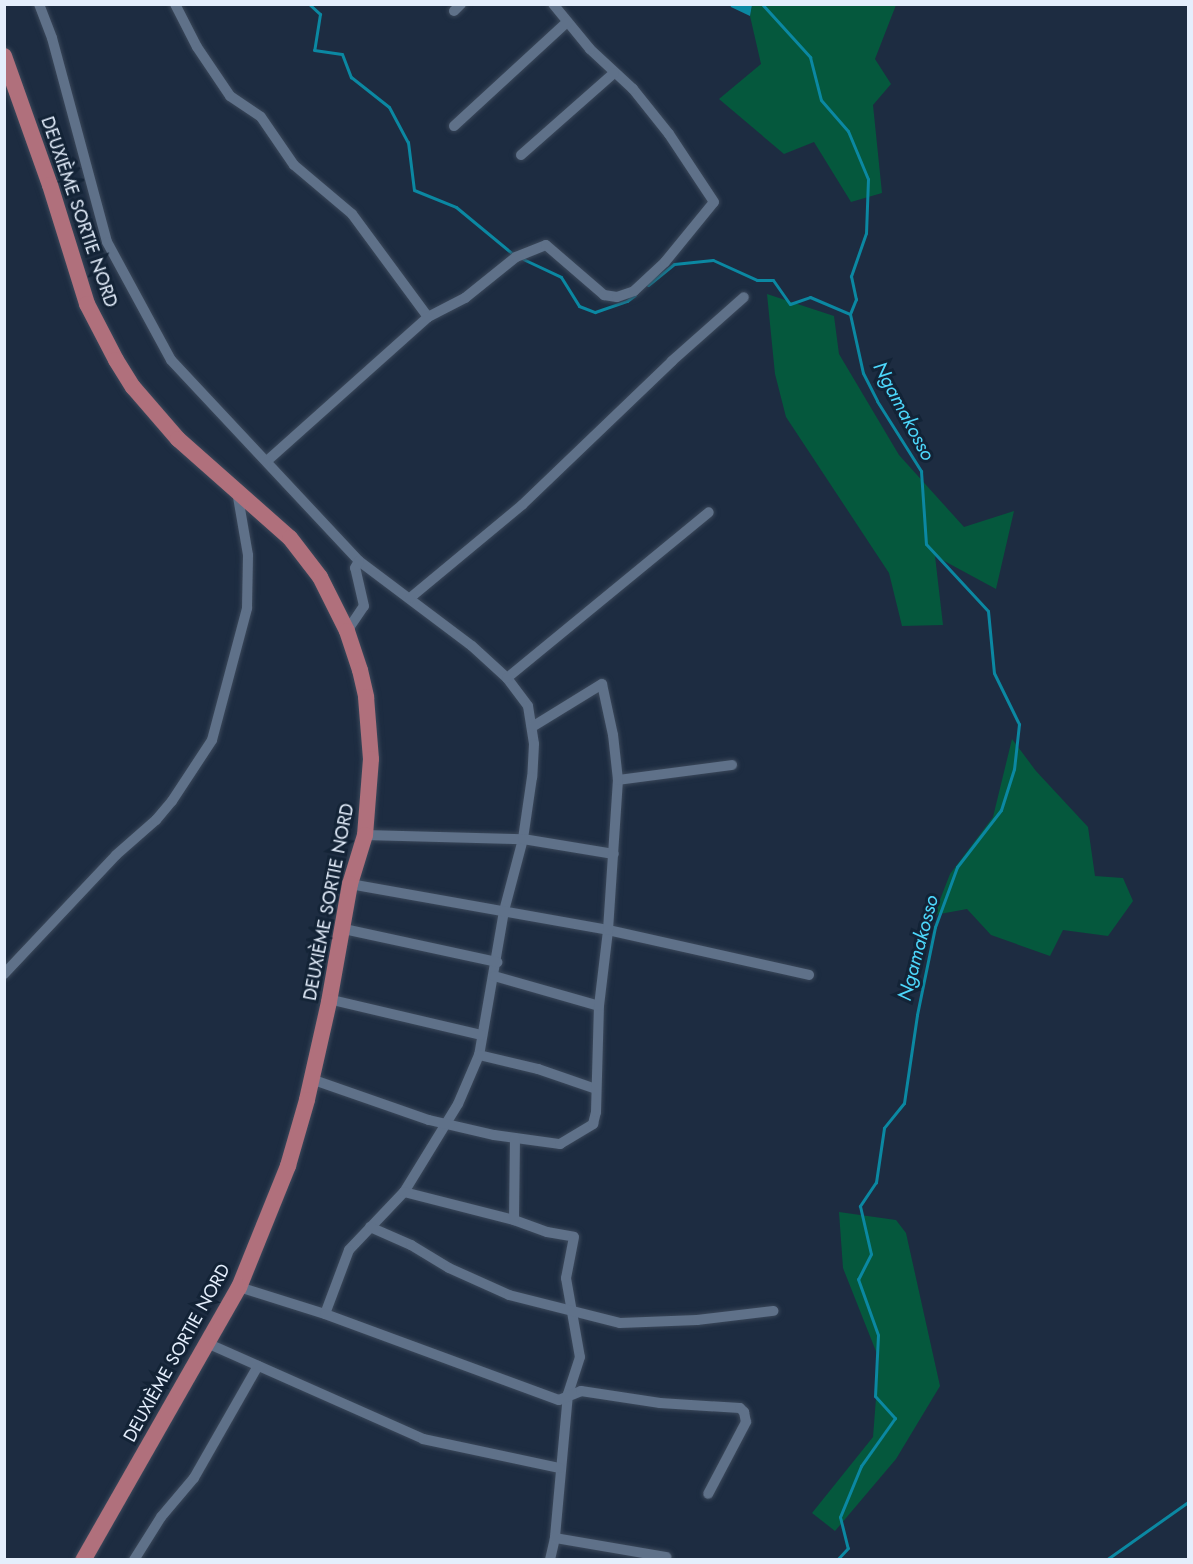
<!DOCTYPE html>
<html>
<head>
<meta charset="utf-8">
<style>
  body { margin:0 }
  #map { position:relative; width:1193px; height:1564px; overflow:hidden; background:#1d2c41; font-family:Jost,sans-serif }
  div>[style] { position:absolute }
  .green>* { inset:0; background:#05583d }
  .water>* { inset:0; background:#0b88a2 }
  .stream>* { height:3px; margin:-1.5px; padding:0 1.5px; transform-origin:1.5px; border-radius:1.5px; background:#0b88a2 }
  .roads { filter:drop-shadow(0 0 2px #3b485a) drop-shadow(0 0 2px #3b485a) }
  .street>* { height:10px; margin:-5px; padding:0 5px; transform-origin:5px; border-radius:5px; background:#5f7189 }
  .primary>* { height:16px; margin:-8px; padding:0 8px; transform-origin:8px; border-radius:8px; background:#b0707c }
  span { translate:-50% -50%; white-space:nowrap; text-align:center; line-height:1.15; -webkit-text-stroke:6px #132336; paint-order:stroke }
  .street-label { font-size:18px; color:#e4eefc }
  .water-label { font-size:20px; color:#4dd7fb; font-style:italic }
  .frame { position:absolute; inset:0; border:6px solid #e4eefc; pointer-events:none }
</style>
</head>
<body>
<div id="map">
  <div class="green">
    <div style="clip-path:polygon(752px 5px,896px 5px,875px 59px,891px 84px,873px 105px,882px 193px,851px 202px,814px 142px,784px 154px,719px 99px,761px 64px,750px 16px)"></div>
    <div style="clip-path:polygon(767px 294px,834px 316px,839px 354px,899px 455px,964px 527px,1014px 511px,996px 589px,935px 556px,943px 625px,902px 626px,889px 573px,786px 417px,775px 374px)"></div>
    <div style="clip-path:polygon(1012px 739px,1036px 771px,1088px 827px,1095px 876px,1123px 878px,1133px 901px,1108px 936px,1063px 930px,1050px 956px,991px 935px,967px 909px,934px 915px,950px 874px,993px 817px)"></div>
    <div style="clip-path:polygon(839px 1212px,896px 1220px,906px 1233px,940px 1386px,896px 1459px,835px 1531px,812px 1513px,873px 1437px,879px 1359px,843px 1268px)"></div>
  </div>
  <div class="water">
    <div style="clip-path:polygon(730px 5px,752px 5px,750px 16px,731px 7px)"></div>
  </div>
  <div class="stream">
    <div style="left:309px;top:4px;width:15px;rotate:42deg"></div>
    <div style="left:320px;top:14px;width:36px;rotate:99deg"></div>
    <div style="left:314px;top:50px;width:28px;rotate:8deg"></div>
    <div style="left:342px;top:54px;width:25px;rotate:69deg"></div>
    <div style="left:351px;top:77px;width:48px;rotate:38.3deg"></div>
    <div style="left:389px;top:107px;width:40px;rotate:62deg"></div>
    <div style="left:408px;top:142px;width:48px;rotate:82.9deg"></div>
    <div style="left:414px;top:190px;width:45px;rotate:22deg"></div>
    <div style="left:456px;top:207px;width:75px;rotate:39.6deg"></div>
    <div style="left:762px;top:4px;width:72px;rotate:47.8deg"></div>
    <div style="left:810px;top:57px;width:44px;rotate:75.7deg"></div>
    <div style="left:821px;top:100px;width:41px;rotate:48.9deg"></div>
    <div style="left:848px;top:131px;width:52px;rotate:67.4deg"></div>
    <div style="left:868px;top:179px;width:54px;rotate:92.1deg"></div>
    <div style="left:866px;top:233px;width:46px;rotate:109.2deg"></div>
    <div style="left:851px;top:276px;width:24px;rotate:78deg"></div>
    <div style="left:856px;top:299px;width:16px;rotate:112deg"></div>
    <div style="left:850px;top:314px;width:60px;rotate:77.6deg"></div>
    <div style="left:863px;top:373px;width:31px;rotate:63deg"></div>
    <div style="left:877px;top:401px;width:83px;rotate:57.8deg"></div>
    <div style="left:921px;top:471px;width:73px;rotate:86.1deg"></div>
    <div style="left:926px;top:544px;width:91px;rotate:47.2deg"></div>
    <div style="left:988px;top:611px;width:62px;rotate:84.5deg"></div>
    <div style="left:994px;top:673px;width:57px;rotate:63.9deg"></div>
    <div style="left:1019px;top:724px;width:45px;rotate:96.3deg"></div>
    <div style="left:1014px;top:769px;width:43px;rotate:107.6deg"></div>
    <div style="left:1001px;top:810px;width:72px;rotate:127.7deg"></div>
    <div style="left:957px;top:867px;width:64px;rotate:110.1deg"></div>
    <div style="left:935px;top:927px;width:90px;rotate:101.6deg"></div>
    <div style="left:917px;top:1015px;width:89px;rotate:98.4deg"></div>
    <div style="left:904px;top:1103px;width:32px;rotate:129deg"></div>
    <div style="left:884px;top:1128px;width:55px;rotate:98.4deg"></div>
    <div style="left:876px;top:1182px;width:29px;rotate:124deg"></div>
    <div style="left:860px;top:1206px;width:49px;rotate:77.1deg"></div>
    <div style="left:871px;top:1254px;width:28px;rotate:117deg"></div>
    <div style="left:858px;top:1279px;width:59px;rotate:70.3deg"></div>
    <div style="left:878px;top:1335px;width:61px;rotate:92.8deg"></div>
    <div style="left:875px;top:1396px;width:30px;rotate:48deg"></div>
    <div style="left:895px;top:1418px;width:59px;rotate:125.3deg"></div>
    <div style="left:861px;top:1466px;width:55px;rotate:112.4deg"></div>
    <div style="left:840px;top:1517px;width:32px;rotate:76deg"></div>
    <div style="left:848px;top:1548px;width:16px;rotate:133deg"></div>
    <div style="left:523px;top:259px;width:42px;rotate:25.3deg"></div>
    <div style="left:561px;top:277px;width:34px;rotate:58deg"></div>
    <div style="left:579px;top:306px;width:17px;rotate:21deg"></div>
    <div style="left:595px;top:312px;width:34px;rotate:-19deg"></div>
    <div style="left:627px;top:301px;width:10px;rotate:-37deg"></div>
    <div style="left:648px;top:285px;width:33px;rotate:-39deg"></div>
    <div style="left:674px;top:264px;width:39px;rotate:-6deg"></div>
    <div style="left:713px;top:260px;width:48px;rotate:24.4deg"></div>
    <div style="left:757px;top:280px;width:16px"></div>
    <div style="left:773px;top:280px;width:29px;rotate:55deg"></div>
    <div style="left:790px;top:304px;width:21px;rotate:-19deg"></div>
    <div style="left:810px;top:297px;width:43px;rotate:23deg"></div>
    <div style="left:1106px;top:1560px;width:100px;rotate:-35.3deg"></div>
  </div>
  <div class="roads">
    <div class="street">
      <div style="left:39px;top:4px;width:36px;rotate:69deg"></div>
      <div style="left:52px;top:38px;width:211px;rotate:74.9deg"></div>
      <div style="left:107px;top:242px;width:134px;rotate:61.5deg"></div>
      <div style="left:171px;top:360px;width:275px;rotate:46.9deg"></div>
      <div style="left:359px;top:561px;width:141px;rotate:37deg"></div>
      <div style="left:472px;top:646px;width:47px;rotate:42.4deg"></div>
      <div style="left:507px;top:678px;width:35px;rotate:53deg"></div>
      <div style="left:528px;top:706px;width:38px;rotate:81deg"></div>
      <div style="left:534px;top:744px;width:33px;rotate:93deg"></div>
      <div style="left:532px;top:777px;width:63px;rotate:98.3deg"></div>
      <div style="left:523px;top:839px;width:74px;rotate:104.8deg"></div>
      <div style="left:504px;top:911px;width:146px;rotate:99.8deg"></div>
      <div style="left:479px;top:1055px;width:53px;rotate:113.2deg"></div>
      <div style="left:458px;top:1104px;width:103px;rotate:121.5deg"></div>
      <div style="left:404px;top:1192px;width:80px;rotate:133.5deg"></div>
      <div style="left:349px;top:1250px;width:68px;rotate:110.6deg"></div>
      <div style="left:175px;top:4px;width:48px;rotate:62.9deg"></div>
      <div style="left:197px;top:47px;width:59px;rotate:56deg"></div>
      <div style="left:230px;top:96px;width:37px;rotate:34deg"></div>
      <div style="left:261px;top:117px;width:58px;rotate:55.5deg"></div>
      <div style="left:294px;top:165px;width:76px;rotate:40.2deg"></div>
      <div style="left:352px;top:214px;width:128px;rotate:53.6deg"></div>
      <div style="left:428px;top:317px;width:42px;rotate:-27.2deg"></div>
      <div style="left:465px;top:298px;width:65px;rotate:-38.8deg"></div>
      <div style="left:516px;top:257px;width:32px;rotate:-22deg"></div>
      <div style="left:546px;top:245px;width:77px;rotate:40.8deg"></div>
      <div style="left:604px;top:295px;width:13px;rotate:9deg"></div>
      <div style="left:617px;top:297px;width:18px;rotate:-19deg"></div>
      <div style="left:634px;top:291px;width:42px;rotate:-43.1deg"></div>
      <div style="left:665px;top:262px;width:77px;rotate:-50.8deg"></div>
      <div style="left:714px;top:202px;width:82px;rotate:-123.5deg"></div>
      <div style="left:669px;top:134px;width:58px;rotate:-128.7deg"></div>
      <div style="left:633px;top:89px;width:59px;rotate:-137.1deg"></div>
      <div style="left:590px;top:49px;width:58px;rotate:-129.4deg"></div>
      <div style="left:454px;top:11px;width:10px;rotate:-45deg"></div>
      <div style="left:454px;top:126px;width:154px;rotate:-42.6deg"></div>
      <div style="left:521px;top:155px;width:124px;rotate:-41.4deg"></div>
      <div style="left:267px;top:461px;width:216px;rotate:-41.8deg"></div>
      <div style="left:410px;top:598px;width:146px;rotate:-39.7deg"></div>
      <div style="left:522px;top:505px;width:208px;rotate:-43.8deg"></div>
      <div style="left:672px;top:361px;width:96px;rotate:-41.6deg"></div>
      <div style="left:347px;top:631px;width:30px;rotate:-56deg"></div>
      <div style="left:364px;top:606px;width:39px;rotate:-103deg"></div>
      <div style="left:355px;top:568px;width:8px;rotate:-60deg"></div>
      <div style="left:507px;top:678px;width:261px;rotate:-39.4deg"></div>
      <div style="left:618px;top:780px;width:115px;rotate:-7.5deg"></div>
      <div style="left:365px;top:835px;width:158px;rotate:1.5deg"></div>
      <div style="left:523px;top:839px;width:92px;rotate:9.4deg"></div>
      <div style="left:350px;top:884px;width:262px;rotate:10.1deg"></div>
      <div style="left:608px;top:930px;width:206px;rotate:12.6deg"></div>
      <div style="left:344px;top:929px;width:157px;rotate:12.2deg"></div>
      <div style="left:4px;top:974px;width:163px;rotate:-46.7deg"></div>
      <div style="left:116px;top:855px;width:53px;rotate:-41.2deg"></div>
      <div style="left:156px;top:820px;width:25px;rotate:-50deg"></div>
      <div style="left:172px;top:801px;width:73px;rotate:-56.7deg"></div>
      <div style="left:212px;top:740px;width:137px;rotate:-75.1deg"></div>
      <div style="left:247px;top:608px;width:53px;rotate:-88.9deg"></div>
      <div style="left:248px;top:555px;width:65px;rotate:-99.8deg"></div>
      <div style="left:494px;top:976px;width:109px;rotate:15.9deg"></div>
      <div style="left:328px;top:999px;width:157px;rotate:13.2deg"></div>
      <div style="left:479px;top:1055px;width:61px;rotate:13.3deg"></div>
      <div style="left:538px;top:1069px;width:61px;rotate:19deg"></div>
      <div style="left:311px;top:1079px;width:125px;rotate:19.2deg"></div>
      <div style="left:429px;top:1120px;width:67px;rotate:13deg"></div>
      <div style="left:494px;top:1135px;width:67px;rotate:7.8deg"></div>
      <div style="left:560px;top:1144px;width:39px;rotate:-31deg"></div>
      <div style="left:593px;top:1124px;width:12px;rotate:-76deg"></div>
      <div style="left:596px;top:1112px;width:106px;rotate:-88.4deg"></div>
      <div style="left:599px;top:1006px;width:77px;rotate:-83.2deg"></div>
      <div style="left:608px;top:930px;width:150px;rotate:-86.2deg"></div>
      <div style="left:618px;top:780px;width:45px;rotate:-96.3deg"></div>
      <div style="left:613px;top:735px;width:52px;rotate:-102.2deg"></div>
      <div style="left:602px;top:684px;width:82px;rotate:148.4deg"></div>
      <div style="left:404px;top:1192px;width:114px;rotate:14.3deg"></div>
      <div style="left:514px;top:1220px;width:35px;rotate:20deg"></div>
      <div style="left:547px;top:1232px;width:27px;rotate:10deg"></div>
      <div style="left:574px;top:1237px;width:42px;rotate:101deg"></div>
      <div style="left:566px;top:1278px;width:80px;rotate:80deg"></div>
      <div style="left:580px;top:1357px;width:39px;rotate:108deg"></div>
      <div style="left:568px;top:1394px;width:145px;rotate:95.2deg"></div>
      <div style="left:555px;top:1538px;width:23px;rotate:103deg"></div>
      <div style="left:514px;top:1220px;width:82px;rotate:-89.3deg"></div>
      <div style="left:370px;top:1227px;width:45px;rotate:23.7deg"></div>
      <div style="left:411px;top:1245px;width:44px;rotate:31.2deg"></div>
      <div style="left:449px;top:1268px;width:66px;rotate:24.2deg"></div>
      <div style="left:509px;top:1295px;width:114px;rotate:14.2deg"></div>
      <div style="left:620px;top:1323px;width:77px;rotate:-2.2deg"></div>
      <div style="left:697px;top:1320px;width:77px;rotate:-6.8deg"></div>
      <div style="left:239px;top:1287px;width:90px;rotate:17.4deg"></div>
      <div style="left:325px;top:1314px;width:249px;rotate:20.2deg"></div>
      <div style="left:559px;top:1400px;width:24px;rotate:-22deg"></div>
      <div style="left:581px;top:1391px;width:80px;rotate:8.6deg"></div>
      <div style="left:660px;top:1403px;width:80px;rotate:3.6deg"></div>
      <div style="left:740px;top:1408px;width:6px;rotate:45deg"></div>
      <div style="left:744px;top:1412px;width:10px;rotate:79deg"></div>
      <div style="left:746px;top:1422px;width:81px;rotate:117.8deg"></div>
      <div style="left:209px;top:1344px;width:234px;rotate:23.9deg"></div>
      <div style="left:423px;top:1439px;width:140px;rotate:12deg"></div>
      <div style="left:555px;top:1538px;width:113px;rotate:9.7deg"></div>
      <div style="left:134px;top:1560px;width:51px;rotate:-57.9deg"></div>
      <div style="left:161px;top:1517px;width:51px;rotate:-49.8deg"></div>
      <div style="left:194px;top:1478px;width:129px;rotate:-60.3deg"></div>
    </div>
    <div class="primary">
      <div style="left:4px;top:56px;width:137px;rotate:70.4deg"></div>
      <div style="left:50px;top:185px;width:125px;rotate:72.7deg"></div>
      <div style="left:87px;top:304px;width:63px;rotate:62.6deg"></div>
      <div style="left:116px;top:360px;width:32px;rotate:58deg"></div>
      <div style="left:133px;top:387px;width:69px;rotate:49.1deg"></div>
      <div style="left:178px;top:439px;width:149px;rotate:41.5deg"></div>
      <div style="left:290px;top:538px;width:49px;rotate:52.4deg"></div>
      <div style="left:320px;top:577px;width:60px;rotate:63.4deg"></div>
      <div style="left:347px;top:631px;width:41px;rotate:71.6deg"></div>
      <div style="left:360px;top:670px;width:28px;rotate:77deg"></div>
      <div style="left:366px;top:697px;width:62px;rotate:85.4deg"></div>
      <div style="left:371px;top:759px;width:76px;rotate:94.5deg"></div>
      <div style="left:365px;top:835px;width:51px;rotate:107deg"></div>
      <div style="left:350px;top:884px;width:120px;rotate:100.1deg"></div>
      <div style="left:329px;top:1002px;width:100px;rotate:102.7deg"></div>
      <div style="left:307px;top:1100px;width:69px;rotate:106.1deg"></div>
      <div style="left:288px;top:1166px;width:131px;rotate:112deg"></div>
      <div style="left:239px;top:1287px;width:314px;rotate:119.7deg"></div>
    </div>
  </div>
  <div class="street-label">
    <span style="left:79px;top:212px;rotate:71deg">DEUXIÈME SORTIE NORD</span>
    <span style="left:329px;top:902px;rotate:-79deg">DEUXIÈME SORTIE NORD</span>
    <span style="left:177px;top:1353px;rotate:-61deg">DEUXIÈME SORTIE NORD</span>
  </div>
  <div class="water-label">
    <span style="left:904px;top:411px;rotate:62deg">Ngamakosso</span>
    <span style="left:918px;top:948px;rotate:-75deg">Ngamakosso</span>
  </div>
  <div class="frame"></div>
</div>
</body>
</html>
